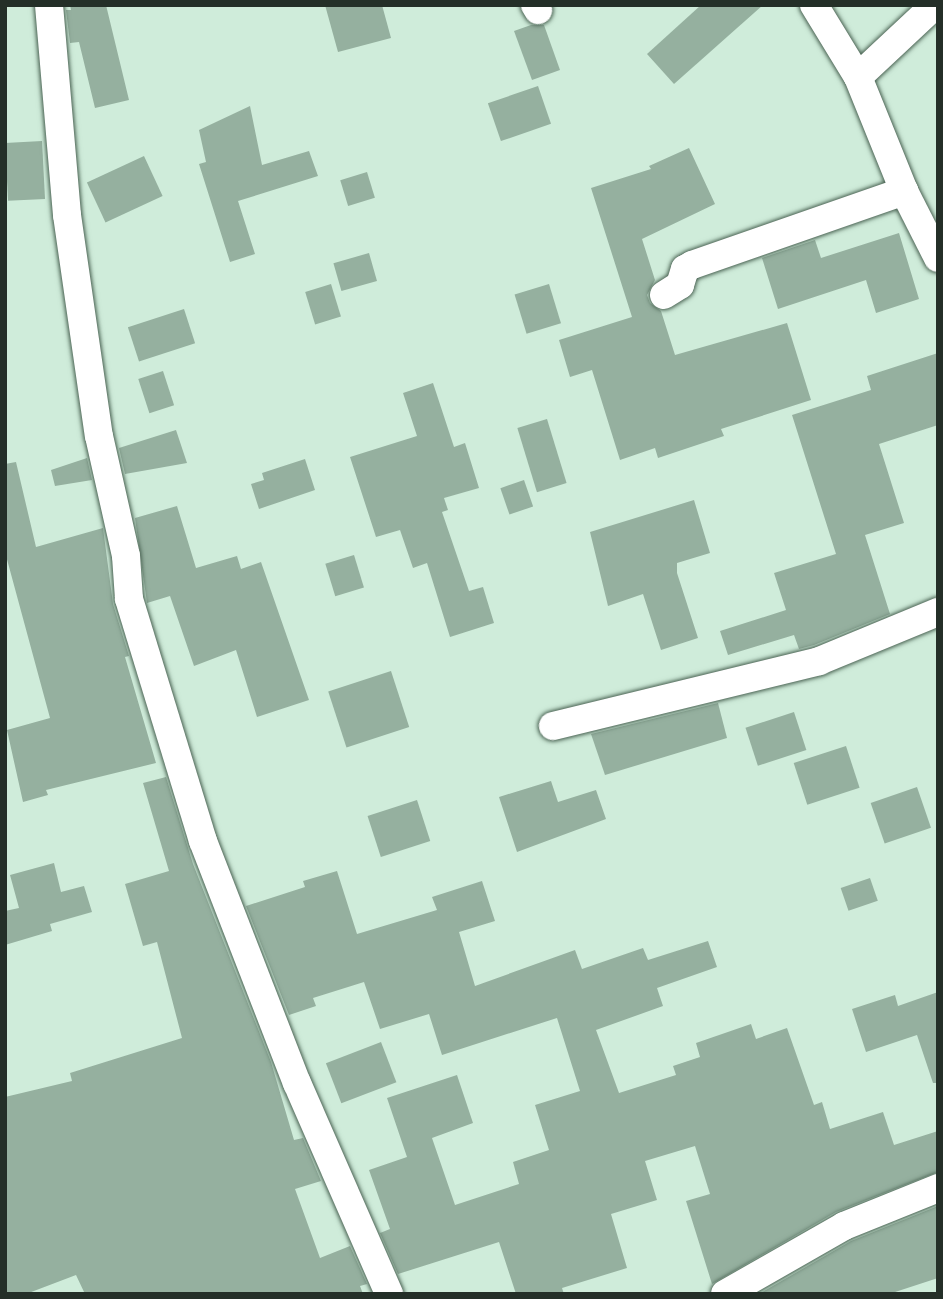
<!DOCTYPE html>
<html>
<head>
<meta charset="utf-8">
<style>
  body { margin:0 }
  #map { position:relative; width:943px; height:1299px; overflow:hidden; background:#cfecda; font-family:Mulish,sans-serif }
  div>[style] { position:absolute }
  .building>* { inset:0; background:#95b09f; transform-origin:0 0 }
  .roads { filter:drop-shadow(0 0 2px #4a6353) drop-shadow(0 0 2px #4a6353) }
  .minor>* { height:28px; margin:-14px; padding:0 14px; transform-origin:14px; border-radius:14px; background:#fff }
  span { translate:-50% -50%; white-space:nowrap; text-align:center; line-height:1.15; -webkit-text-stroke:5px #fff; paint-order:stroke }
  .frame { position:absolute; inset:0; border:7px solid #242f28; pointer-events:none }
</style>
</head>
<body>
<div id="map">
  <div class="building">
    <div style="clip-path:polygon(70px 5px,106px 5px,129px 100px,95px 108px,79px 42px,70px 43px,66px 10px,71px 10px)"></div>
    <div style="clip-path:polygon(325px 5px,382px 5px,391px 38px,338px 52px)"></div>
    <div style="clip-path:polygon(701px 5px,763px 5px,674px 84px,647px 54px)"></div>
    <div style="clip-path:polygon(531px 25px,544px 25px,560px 70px,532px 80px,514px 31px)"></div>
    <div style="left:538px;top:86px;width:40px;height:53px;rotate:71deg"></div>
    <div style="clip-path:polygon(250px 106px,262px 165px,309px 151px,318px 176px,238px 201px,255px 254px,230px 262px,199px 164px,206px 162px,199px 130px)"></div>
    <div style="left:42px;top:141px;width:58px;height:37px;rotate:87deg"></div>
    <div style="clip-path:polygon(689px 148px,715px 204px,642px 239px,655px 280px,647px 295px,650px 303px,661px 311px,675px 355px,787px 323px,811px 400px,721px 429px,724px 436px,658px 458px,655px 448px,620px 460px,592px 370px,570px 377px,559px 340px,632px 317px,591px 188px,651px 169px,649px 166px)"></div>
    <div style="left:144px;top:156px;width:44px;height:63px;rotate:65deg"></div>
    <div style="left:367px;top:172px;width:27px;height:28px;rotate:73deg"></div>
    <div style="clip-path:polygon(899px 233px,919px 299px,876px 313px,866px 280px,778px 309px,762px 258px,815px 240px,821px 258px)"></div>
    <div style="left:369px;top:253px;width:29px;height:37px;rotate:74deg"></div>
    <div style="left:331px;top:284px;width:34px;height:27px;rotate:73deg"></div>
    <div style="left:549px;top:284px;width:41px;height:36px;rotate:73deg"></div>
    <div style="left:184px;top:309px;width:36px;height:59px;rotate:72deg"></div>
    <div style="clip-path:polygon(938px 353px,938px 425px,879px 444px,904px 523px,865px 535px,890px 614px,814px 645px,799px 649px,794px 635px,728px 655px,720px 631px,786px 610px,774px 573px,836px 554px,792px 415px,871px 390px,867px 376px)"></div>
    <div style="left:163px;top:371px;width:36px;height:26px;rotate:72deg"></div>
    <div style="clip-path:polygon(433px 383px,454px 447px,465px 443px,479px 488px,444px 498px,448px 510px,442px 512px,469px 591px,483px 587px,494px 623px,450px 637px,427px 563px,413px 568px,400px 530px,376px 537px,350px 457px,417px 436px,403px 393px)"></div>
    <div style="left:547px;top:419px;width:67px;height:31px;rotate:73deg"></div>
    <div style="clip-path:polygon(176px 430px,187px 463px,125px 474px,119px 448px)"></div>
    <div style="clip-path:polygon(87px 458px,92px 480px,55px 486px,51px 470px)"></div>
    <div style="clip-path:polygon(305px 459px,315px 490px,259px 509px,251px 484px,264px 480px,262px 473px)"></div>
    <div style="clip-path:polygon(16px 462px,36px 547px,103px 528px,113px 604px,129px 656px,125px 657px,156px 763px,46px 790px,48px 795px,23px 802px,7px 730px,50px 718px,5px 552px,5px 464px)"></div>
    <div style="left:524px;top:480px;width:28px;height:25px;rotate:71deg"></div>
    <div style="clip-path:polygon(694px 500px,710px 553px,677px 563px,677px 573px,698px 638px,661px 650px,643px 594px,608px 606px,590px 532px)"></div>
    <div style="clip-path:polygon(177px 506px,196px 568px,237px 556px,241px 569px,261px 562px,309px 700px,257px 717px,236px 650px,194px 666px,170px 596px,147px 603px,135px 518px)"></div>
    <div style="left:354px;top:555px;width:34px;height:30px;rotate:73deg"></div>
    <div style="left:391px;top:671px;width:59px;height:66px;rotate:72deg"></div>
    <div style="clip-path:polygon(718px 703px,727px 738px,605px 775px,591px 734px)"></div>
    <div style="left:794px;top:712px;width:40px;height:51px;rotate:72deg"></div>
    <div style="left:846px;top:746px;width:44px;height:55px;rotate:72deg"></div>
    <div style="clip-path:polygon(166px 777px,193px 864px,271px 1062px,294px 1140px,303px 1138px,321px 1181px,295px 1189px,320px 1258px,350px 1246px,367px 1284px,360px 1286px,363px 1294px,85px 1294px,76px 1275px,26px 1294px,5px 1294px,5px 1097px,72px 1081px,70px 1073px,182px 1038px,157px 942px,143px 946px,125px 884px,169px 871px,143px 783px)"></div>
    <div style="clip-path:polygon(551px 781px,558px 802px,596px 790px,606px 819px,517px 852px,499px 797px)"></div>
    <div style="left:917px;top:787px;width:43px;height:49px;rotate:71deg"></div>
    <div style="left:417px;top:800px;width:43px;height:52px;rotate:72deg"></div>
    <div style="clip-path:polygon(54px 863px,61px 892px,84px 886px,92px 912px,50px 924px,52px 931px,5px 945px,5px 911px,19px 908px,10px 875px)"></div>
    <div style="clip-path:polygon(337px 871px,357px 934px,437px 910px,432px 897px,482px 881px,495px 921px,459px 932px,475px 986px,575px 950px,582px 969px,643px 948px,648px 960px,708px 941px,717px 967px,657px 988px,663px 1006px,596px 1030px,619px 1093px,676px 1075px,673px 1066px,700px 1057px,696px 1043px,751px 1024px,756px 1039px,787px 1028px,814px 1105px,822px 1102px,830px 1129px,883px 1112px,894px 1145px,938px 1131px,938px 1172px,836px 1212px,712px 1284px,686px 1201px,710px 1194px,695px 1146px,645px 1161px,657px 1200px,611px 1214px,627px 1268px,562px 1288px,564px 1294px,516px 1294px,499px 1242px,398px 1274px,380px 1233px,390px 1229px,369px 1170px,407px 1157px,387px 1098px,457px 1075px,473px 1123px,432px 1138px,455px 1205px,519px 1184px,513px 1162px,549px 1150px,535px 1105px,580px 1091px,557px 1018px,442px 1055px,429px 1014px,380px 1029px,364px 982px,313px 998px,316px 1006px,289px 1015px,246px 906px,305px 887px,303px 881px)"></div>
    <div style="left:870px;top:878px;width:24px;height:31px;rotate:71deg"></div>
    <div style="clip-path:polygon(938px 992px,938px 1083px,933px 1083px,917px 1035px,866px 1052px,852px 1009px,895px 995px,898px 1006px)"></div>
    <div style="left:381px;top:1042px;width:43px;height:59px;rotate:69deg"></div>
    <div style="clip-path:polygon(938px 1206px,938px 1278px,889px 1294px,759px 1294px,851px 1241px)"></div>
  </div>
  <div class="roads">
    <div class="minor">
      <div style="left:49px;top:5px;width:211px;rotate:85.1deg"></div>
      <div style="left:67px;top:215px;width:223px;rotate:81.8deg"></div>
      <div style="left:99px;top:436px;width:123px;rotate:77.3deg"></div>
      <div style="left:126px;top:556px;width:43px;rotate:86deg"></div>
      <div style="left:129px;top:599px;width:253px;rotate:73deg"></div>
      <div style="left:203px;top:841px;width:260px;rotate:68.8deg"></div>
      <div style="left:297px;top:1083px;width:230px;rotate:66.4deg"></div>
      <div style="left:535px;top:5px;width:6px;rotate:59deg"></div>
      <div style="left:814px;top:5px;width:84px;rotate:58.6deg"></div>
      <div style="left:858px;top:77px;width:123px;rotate:68deg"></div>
      <div style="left:904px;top:191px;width:75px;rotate:63.1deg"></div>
      <div style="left:858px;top:77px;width:105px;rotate:-43.1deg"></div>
      <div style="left:664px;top:295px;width:19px;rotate:-32deg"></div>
      <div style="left:680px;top:285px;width:17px;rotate:-73deg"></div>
      <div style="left:685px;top:269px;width:8px;rotate:-30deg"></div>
      <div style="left:692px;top:265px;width:225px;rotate:-19.2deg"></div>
      <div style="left:553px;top:726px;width:274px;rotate:-13.7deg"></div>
      <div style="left:819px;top:661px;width:129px;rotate:-22.4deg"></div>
      <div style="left:725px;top:1294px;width:137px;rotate:-29.7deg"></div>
      <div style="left:844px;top:1226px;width:101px;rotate:-22deg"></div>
    </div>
  </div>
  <div class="frame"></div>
</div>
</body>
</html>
